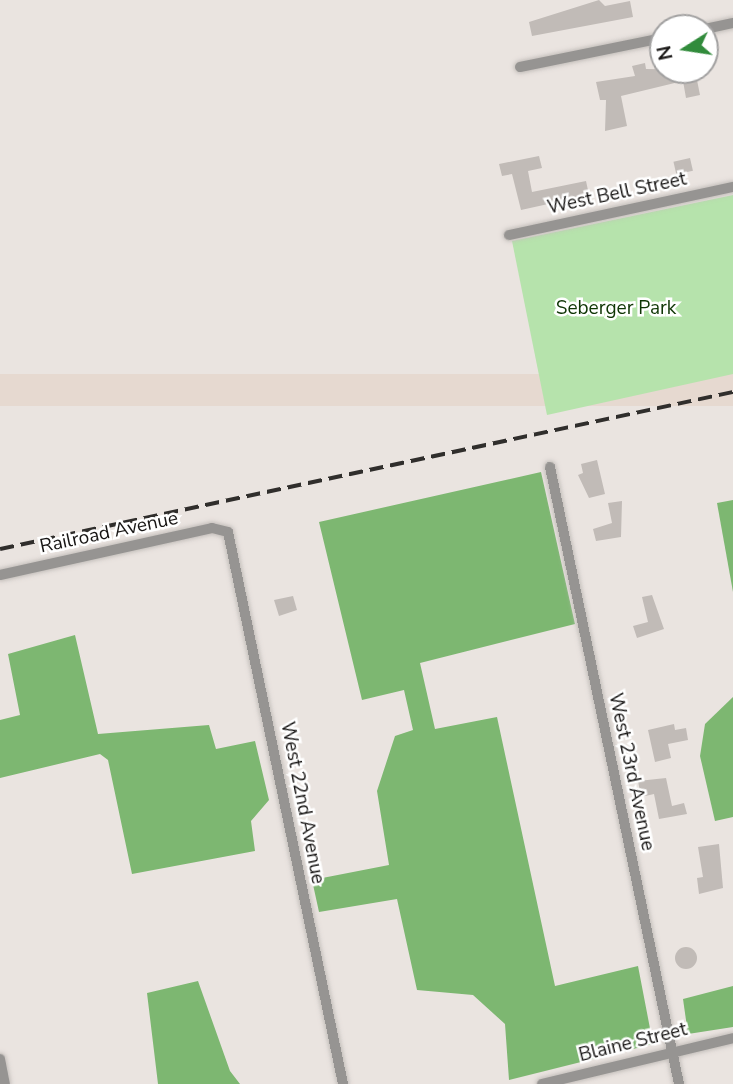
<!DOCTYPE html>
<html>
<head>
<meta charset="utf-8">
<style>
  body { margin:0 }
  #map { position:relative; width:733px; height:1084px; overflow:hidden; background:#eae4e0; font-family:"Nunito Sans",sans-serif }
  div>[style] { position:absolute }
  .built>* { inset:0; background:#e6d9d0; transform-origin:0 0 }
  .green>* { inset:0; background:#b6e3ac }
  .forest>* { inset:0; background:#7db771 }
  .building>* { inset:0; background:#c1bbb7; transform-origin:0 0 }
  .round { border-radius:50% }
  .roads { filter:drop-shadow(0 0 2px #c4bfbb) drop-shadow(0 0 2px #c4bfbb) }
  .minor>* { height:10px; margin:-5px; padding:0 5px; transform-origin:5px; border-radius:5px; background:#969492 }
  .rail>* { height:3.5px; margin-top:-1.75px; transform-origin:0; background:repeating-linear-gradient(90deg,#302e2c 0 14px,transparent 0 21px) }
  span { translate:-50% -50%; white-space:nowrap; text-align:center; line-height:1.15; -webkit-text-stroke:5px #fff; paint-order:stroke }
  .street-label { font-size:19px; color:#171514 }
  .park-label { font-size:19px; color:#0e3504 }
  .north { position:absolute; left:649px; top:14px; width:70px; height:70px; box-sizing:border-box; background:#fff; border:2px solid #a2a1a1; border-radius:50%; rotate:258deg; font-size:19px; font-weight:700; line-height:28px; text-align:center; color:#171514 }
  .north::after { content:''; display:block; margin:auto; width:24px; height:32px; background:#318b3b; clip-path:polygon(50% 0,100% 100%,50% 72%,0 100%) }
</style>
</head>
<body>
<div id="map">
  <div class="built">
    <div style="left:733px;top:374px;width:32px;height:750px;rotate:90deg"></div>
  </div>
  <div class="green">
    <div style="clip-path:polygon(733px 195px,733px 374px,547px 415px,512px 241px)"></div>
  </div>
  <div class="forest">
    <div style="clip-path:polygon(541px 472px,575px 624px,420px 663px,435px 729px,497px 717px,555px 986px,638px 966px,653px 1044px,509px 1080px,505px 1024px,473px 995px,417px 990px,397px 899px,319px 912px,312px 880px,389px 865px,377px 791px,395px 736px,413px 730px,404px 690px,362px 700px,319px 522px)"></div>
    <div style="clip-path:polygon(733px 500px,733px 592px,717px 503px)"></div>
    <div style="clip-path:polygon(75px 635px,98px 734px,209px 725px,216px 749px,255px 741px,269px 800px,251px 821px,255px 851px,132px 874px,108px 760px,100px 754px,0 778px,0 720px,20px 715px,8px 654px)"></div>
    <div style="clip-path:polygon(733px 697px,733px 817px,715px 821px,700px 756px,705px 724px)"></div>
    <div style="clip-path:polygon(198px 981px,230px 1071px,240px 1084px,158px 1084px,147px 993px)"></div>
    <div style="clip-path:polygon(733px 986px,733px 1027px,688px 1034px,683px 999px)"></div>
  </div>
  <div class="building">
    <div style="clip-path:polygon(599px 0,605px 6px,630px 1px,633px 17px,532px 36px,529px 22px)"></div>
    <div style="clip-path:polygon(645px 63px,646px 69px,695px 70px,700px 95px,686px 98px,683px 81px,621px 96px,627px 126px,605px 131px,606px 100px,600px 100px,596px 82px,635px 76px,632px 66px)"></div>
    <div style="clip-path:polygon(539px 156px,542px 168px,528px 171px,532px 192px,586px 181px,589px 195px,521px 210px,512px 174px,502px 176px,499px 164px)"></div>
    <div style="left:690px;top:158px;width:13px;height:17px;rotate:77deg"></div>
    <div style="clip-path:polygon(597px 460px,605px 494px,589px 498px,578px 475px,583px 473px,581px 464px)"></div>
    <div style="clip-path:polygon(622px 501px,621px 537px,596px 541px,593px 529px,612px 523px,608px 503px)"></div>
    <div style="clip-path:polygon(652px 595px,664px 629px,637px 638px,633px 626px,648px 622px,642px 597px)"></div>
    <div style="clip-path:polygon(293px 596px,297px 610px,279px 616px,274px 600px)"></div>
    <div style="clip-path:polygon(674px 724px,675px 730px,686px 728px,688px 740px,668px 744px,671px 758px,655px 762px,648px 730px)"></div>
    <div style="clip-path:polygon(666px 778px,672px 806px,684px 803px,687px 814px,659px 819px,654px 794px,641px 797px,638px 781px)"></div>
    <div style="clip-path:polygon(719px 844px,723px 888px,699px 894px,697px 878px,703px 877px,698px 847px)"></div>
    <div class="round" style="left:675px;top:947px;width:22px;height:22px"></div>
  </div>
  <div class="roads">
    <div class="minor">
      <div style="left:705px;top:29px;width:29px;rotate:-12deg"></div>
      <div style="left:520px;top:67px;width:146px;rotate:-11.5deg"></div>
      <div style="left:509px;top:235px;width:229px;rotate:-12.1deg"></div>
      <div style="left:550px;top:467px;width:630px;rotate:78.19deg"></div>
      <div style="left:0;top:575px;width:217px;rotate:-12.5deg"></div>
      <div style="left:212px;top:528px;width:16px;rotate:14deg"></div>
      <div style="left:228px;top:532px;width:564px;rotate:78.23deg"></div>
      <div style="left:0;top:1059px;width:25px;rotate:79deg"></div>
      <div style="left:542px;top:1084px;width:196px;rotate:-13.5deg"></div>
    </div>
  </div>
  <div class="rail">
    <div style="left:0;top:549px;width:750px;rotate:-12.09deg"></div>
  </div>
  <div class="street-label">
    <span style="left:617px;top:194px;rotate:-12deg">West Bell Street</span>
    <span style="left:109px;top:533px;rotate:-12deg">Railroad Avenue</span>
    <span style="left:631px;top:772px;rotate:78deg">West 23rd Avenue</span>
    <span style="left:302px;top:803px;rotate:79deg">West 22nd Avenue</span>
    <span style="left:633px;top:1043px;rotate:-14deg">Blaine Street</span>
  </div>
  <div class="park-label">
    <span style="left:616px;top:309px">Seberger Park</span>
  </div>
  <div class="north">N</div>
</div>
</body>
</html>
